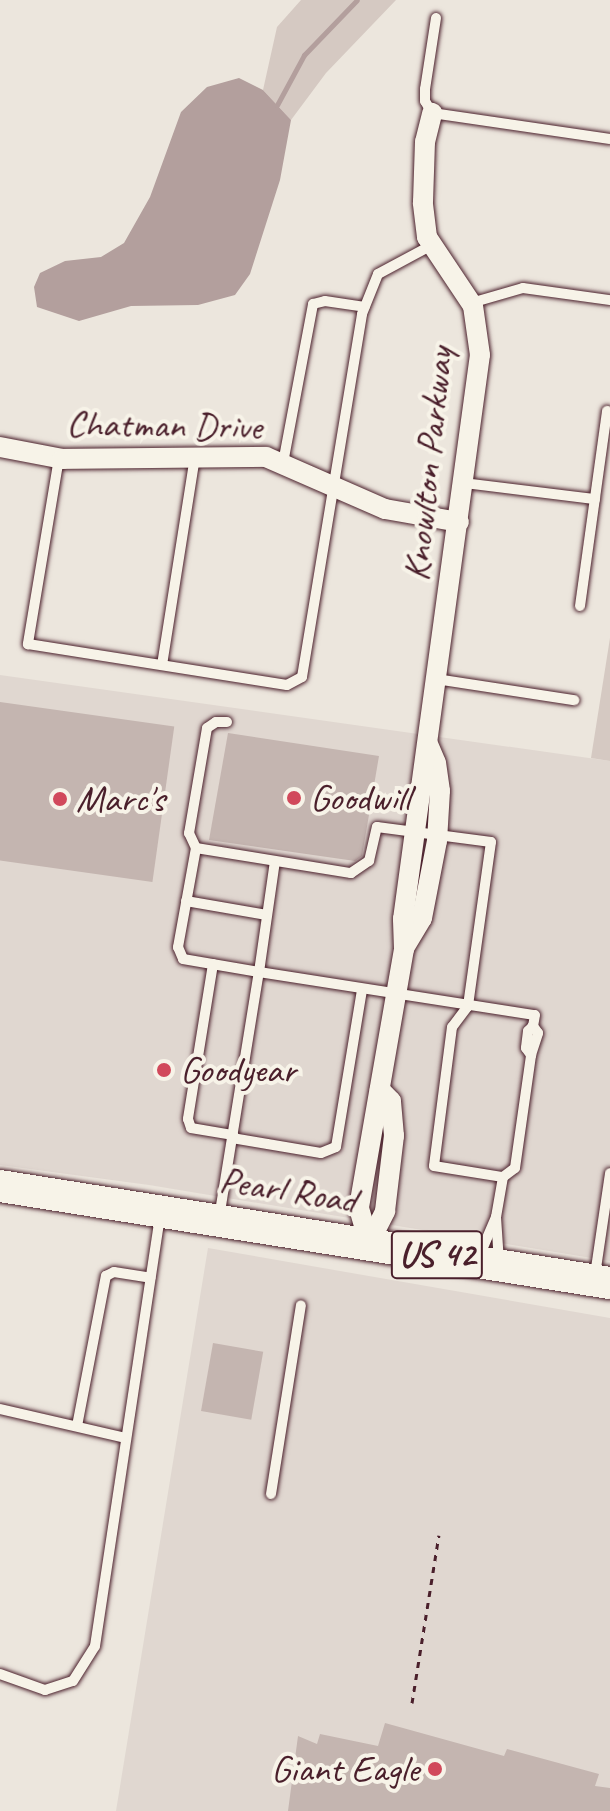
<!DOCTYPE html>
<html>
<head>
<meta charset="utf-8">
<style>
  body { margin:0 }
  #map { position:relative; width:610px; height:1811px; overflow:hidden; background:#ece6dd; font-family:Caveat,sans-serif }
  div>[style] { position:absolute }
  .built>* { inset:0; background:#e0d7d0 }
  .green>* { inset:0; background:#d5c9c2 }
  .water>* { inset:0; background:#b39f9d }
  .stream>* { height:5px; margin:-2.5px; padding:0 2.5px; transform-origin:2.5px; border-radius:2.5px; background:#b39f9d }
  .building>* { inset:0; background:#c4b5b0; transform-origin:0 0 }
  .path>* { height:3px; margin-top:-1.5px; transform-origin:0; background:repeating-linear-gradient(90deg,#4a1f2b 0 6px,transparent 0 12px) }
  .roads { filter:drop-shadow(0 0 2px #4a1f2b) drop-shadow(0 0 2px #4a1f2b) }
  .service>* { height:10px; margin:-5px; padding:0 5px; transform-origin:5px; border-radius:5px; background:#f7f3e8 }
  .minor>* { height:20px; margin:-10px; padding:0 10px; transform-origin:10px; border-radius:10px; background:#f7f3e8 }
  .primary>* { height:32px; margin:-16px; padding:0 16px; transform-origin:16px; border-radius:16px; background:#f7f3e8 }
  .dots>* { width:22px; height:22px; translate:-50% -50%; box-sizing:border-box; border:4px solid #f7f3e8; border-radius:50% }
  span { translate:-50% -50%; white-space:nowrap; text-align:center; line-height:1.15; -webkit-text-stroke:8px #f7f3e8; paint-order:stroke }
  .shield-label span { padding:2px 6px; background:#f7f3e8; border:2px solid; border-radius:6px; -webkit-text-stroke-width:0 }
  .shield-label { font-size:36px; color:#4a1f2b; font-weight:700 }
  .street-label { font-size:38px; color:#4a1f2b }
  .poi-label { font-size:38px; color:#4a1f2b }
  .left { translate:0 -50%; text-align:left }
  .right { translate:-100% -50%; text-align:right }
</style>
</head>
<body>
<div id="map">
  <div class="built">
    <div style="clip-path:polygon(0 675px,610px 761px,610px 1261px,149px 1185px,0 1165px)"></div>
    <div style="clip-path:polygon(208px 1248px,610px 1318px,610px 1811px,116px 1811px)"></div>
  </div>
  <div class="green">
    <div style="clip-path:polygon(301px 0,396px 0,326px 73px,291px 120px,263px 90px,277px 27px)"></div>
    <div style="clip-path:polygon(610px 638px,610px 761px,591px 758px)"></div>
  </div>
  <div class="water">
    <div style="clip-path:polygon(239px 78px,263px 90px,291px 120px,280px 180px,250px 274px,235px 295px,198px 305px,131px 306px,79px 321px,37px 307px,34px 287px,40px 273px,65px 261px,101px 257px,124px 243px,150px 197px,181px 112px,207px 87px)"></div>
  </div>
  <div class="stream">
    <div style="left:277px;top:105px;width:57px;rotate:-61.6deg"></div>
    <div style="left:304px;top:55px;width:76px;rotate:-46.1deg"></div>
  </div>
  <div class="building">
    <div style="left:0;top:702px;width:176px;height:157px;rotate:8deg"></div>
    <div style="clip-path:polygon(228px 733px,379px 756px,362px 856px,355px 861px,209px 840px)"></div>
    <div style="left:213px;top:1343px;width:51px;height:69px;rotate:10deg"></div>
    <div style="clip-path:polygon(385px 1723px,504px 1756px,507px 1749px,599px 1774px,595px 1786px,610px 1788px,610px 1811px,288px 1811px,298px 1736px,317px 1744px,320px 1734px,378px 1746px)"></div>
  </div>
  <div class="path">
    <div style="left:412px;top:1703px;width:170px;rotate:-80.9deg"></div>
  </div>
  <div class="roads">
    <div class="service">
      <div style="left:436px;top:18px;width:72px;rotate:98.8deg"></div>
      <div style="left:425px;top:89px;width:12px;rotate:90deg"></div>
      <div style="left:425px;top:101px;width:14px;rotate:60deg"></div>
      <div style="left:432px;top:113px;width:180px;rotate:8.3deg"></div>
      <div style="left:471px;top:303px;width:54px;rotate:-16.1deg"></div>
      <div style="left:523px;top:288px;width:88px;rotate:7.9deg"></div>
      <div style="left:59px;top:458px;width:189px;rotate:99.5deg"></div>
      <div style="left:28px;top:644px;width:262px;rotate:9deg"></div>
      <div style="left:287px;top:685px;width:17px;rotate:-28deg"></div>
      <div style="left:302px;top:677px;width:368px;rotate:-80.6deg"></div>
      <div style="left:362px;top:314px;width:43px;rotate:-68.2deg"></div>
      <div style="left:378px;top:274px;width:61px;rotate:-28.2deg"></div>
      <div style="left:283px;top:463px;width:162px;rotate:-79.3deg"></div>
      <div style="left:313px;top:304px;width:12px;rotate:-14deg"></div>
      <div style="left:325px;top:301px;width:40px;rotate:8.5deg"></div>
      <div style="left:464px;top:483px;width:132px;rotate:7deg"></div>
      <div style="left:580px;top:606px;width:197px;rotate:-82.1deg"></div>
      <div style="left:162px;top:665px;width:211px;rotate:-81deg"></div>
      <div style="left:436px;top:679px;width:140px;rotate:8.7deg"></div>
      <div style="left:227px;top:722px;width:11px;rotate:180deg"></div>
      <div style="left:216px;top:722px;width:11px;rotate:146deg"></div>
      <div style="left:207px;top:728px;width:107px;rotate:99.7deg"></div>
      <div style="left:189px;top:833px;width:17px;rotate:65deg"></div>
      <div style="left:196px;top:848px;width:157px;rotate:9.2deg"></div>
      <div style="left:351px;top:873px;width:22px;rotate:-34deg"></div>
      <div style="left:369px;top:861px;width:35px;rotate:-77deg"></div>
      <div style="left:377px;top:827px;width:115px;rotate:7.5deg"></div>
      <div style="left:491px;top:842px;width:166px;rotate:98deg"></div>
      <div style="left:468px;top:1006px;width:26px;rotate:127deg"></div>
      <div style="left:452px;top:1027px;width:140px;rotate:97.4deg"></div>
      <div style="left:434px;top:1166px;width:70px;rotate:9.1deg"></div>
      <div style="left:503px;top:1177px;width:41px;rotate:99.9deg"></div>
      <div style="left:496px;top:1217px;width:45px;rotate:86.2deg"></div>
      <div style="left:196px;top:848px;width:101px;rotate:100.3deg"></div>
      <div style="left:178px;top:947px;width:13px;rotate:67deg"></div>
      <div style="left:183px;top:959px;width:77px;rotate:9.7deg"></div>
      <div style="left:259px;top:972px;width:112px;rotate:-81.8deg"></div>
      <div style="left:186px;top:901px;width:82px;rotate:9.8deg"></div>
      <div style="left:213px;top:964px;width:157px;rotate:99.2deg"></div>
      <div style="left:188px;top:1119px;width:9px;rotate:72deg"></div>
      <div style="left:191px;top:1128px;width:43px;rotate:9.5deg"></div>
      <div style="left:232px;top:1138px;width:90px;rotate:9.6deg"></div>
      <div style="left:321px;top:1153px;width:16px;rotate:-22deg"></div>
      <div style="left:336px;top:1147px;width:159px;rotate:-80.6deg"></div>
      <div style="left:503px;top:1177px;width:15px;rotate:-37deg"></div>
      <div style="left:515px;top:1168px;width:114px;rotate:-81.9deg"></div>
      <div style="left:531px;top:1055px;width:23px;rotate:-72deg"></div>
      <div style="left:538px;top:1033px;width:9px;rotate:-126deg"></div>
      <div style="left:219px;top:1218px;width:249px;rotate:-80.8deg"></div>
      <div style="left:259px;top:972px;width:279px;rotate:8.9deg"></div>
      <div style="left:535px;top:1015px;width:11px;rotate:100deg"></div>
      <div style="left:533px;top:1026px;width:7px;rotate:135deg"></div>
      <div style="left:528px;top:1031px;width:17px;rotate:97deg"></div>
      <div style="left:526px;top:1048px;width:9px;rotate:54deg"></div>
      <div style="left:478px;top:1259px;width:46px;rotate:-66.8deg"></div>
      <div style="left:595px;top:1275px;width:103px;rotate:-81.6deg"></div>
      <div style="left:0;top:1409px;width:129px;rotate:13deg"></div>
      <div style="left:77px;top:1426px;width:153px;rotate:-79.1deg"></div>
      <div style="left:106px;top:1276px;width:9px;rotate:-27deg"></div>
      <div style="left:114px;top:1272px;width:37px;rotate:9deg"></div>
      <div style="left:271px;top:1494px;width:191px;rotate:-81deg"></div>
      <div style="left:0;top:1674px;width:48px;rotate:19.6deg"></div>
      <div style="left:45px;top:1690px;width:29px;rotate:-18deg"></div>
      <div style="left:73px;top:1681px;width:41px;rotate:-57.8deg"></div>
      <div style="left:95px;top:1646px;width:434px;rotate:-81.4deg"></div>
    </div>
    <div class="minor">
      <div style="left:0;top:447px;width:64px;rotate:10.8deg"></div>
      <div style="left:63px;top:459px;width:203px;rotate:-0.6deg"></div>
      <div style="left:266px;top:457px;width:130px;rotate:23.6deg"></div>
      <div style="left:385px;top:509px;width:75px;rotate:10deg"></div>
      <div style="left:404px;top:948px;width:35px;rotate:-59deg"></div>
      <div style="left:422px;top:918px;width:78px;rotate:-79deg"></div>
      <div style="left:437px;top:841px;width:50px;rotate:-86.6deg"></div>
      <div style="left:440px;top:791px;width:28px;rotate:-98deg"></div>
      <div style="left:436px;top:763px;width:21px;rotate:-113deg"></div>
      <div style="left:369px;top:1243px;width:37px;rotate:-106deg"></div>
      <div style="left:359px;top:1207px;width:262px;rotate:-80.1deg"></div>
      <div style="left:404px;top:949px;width:30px;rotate:-92deg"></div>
      <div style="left:403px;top:919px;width:569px;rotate:-82.23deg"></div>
      <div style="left:480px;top:355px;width:49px;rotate:-98.1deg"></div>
      <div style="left:473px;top:306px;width:83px;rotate:-123.7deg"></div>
      <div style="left:427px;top:237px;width:35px;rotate:-97deg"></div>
      <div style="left:423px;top:202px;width:60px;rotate:-88.1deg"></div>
      <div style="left:425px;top:142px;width:30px;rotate:-76deg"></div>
      <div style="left:369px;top:1243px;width:36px;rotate:-63deg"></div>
      <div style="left:385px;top:1211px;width:76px;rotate:-83.2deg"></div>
      <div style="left:394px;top:1136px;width:35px;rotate:-95deg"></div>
      <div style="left:391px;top:1101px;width:16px;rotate:-135deg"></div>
    </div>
    <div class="primary">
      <div style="left:0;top:1186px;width:618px;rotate:9.04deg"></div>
    </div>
  </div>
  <div class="dots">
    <div style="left:294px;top:798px;background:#d1495b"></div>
    <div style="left:60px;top:799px;background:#d1495b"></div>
    <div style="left:164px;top:1070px;background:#d1495b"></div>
    <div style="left:435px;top:1769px;background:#d1495b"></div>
  </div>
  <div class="shield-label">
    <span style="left:437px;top:1255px">US 42</span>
  </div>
  <div class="street-label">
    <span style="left:164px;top:425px;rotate:1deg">Chatman Drive</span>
    <span style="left:428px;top:464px;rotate:-84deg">Knowlton Parkway</span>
    <span style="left:288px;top:1190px;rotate:9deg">Pearl Road</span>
  </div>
  <div class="poi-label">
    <span class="left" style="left:310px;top:798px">Goodwill</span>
    <span class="left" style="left:76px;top:799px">Marc's</span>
    <span class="left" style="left:180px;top:1070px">Goodyear</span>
    <span class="right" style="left:419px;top:1769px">Giant Eagle</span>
  </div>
</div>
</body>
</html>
